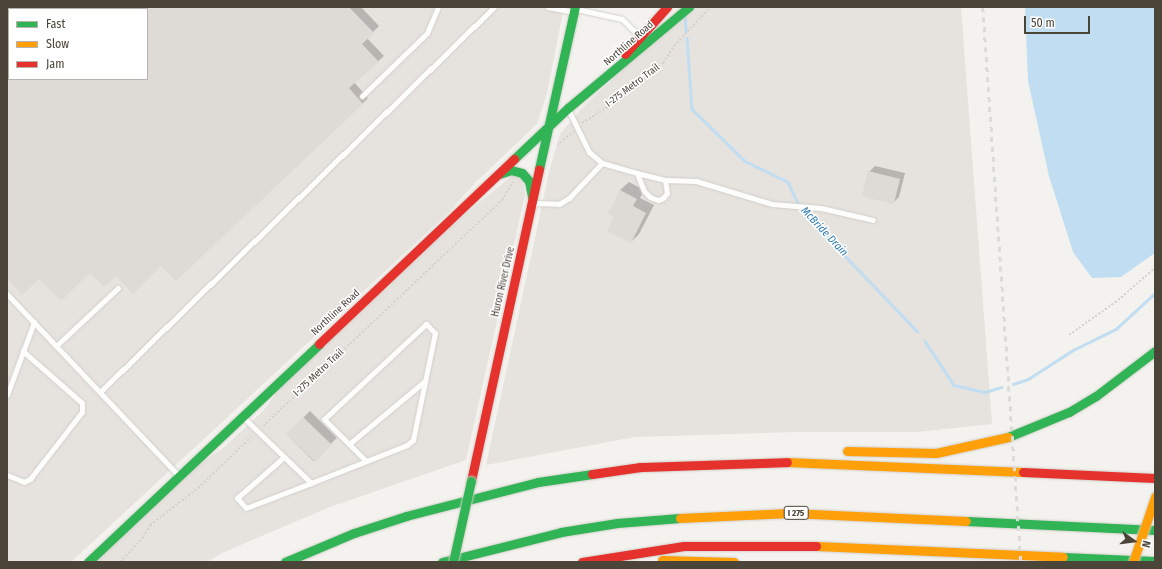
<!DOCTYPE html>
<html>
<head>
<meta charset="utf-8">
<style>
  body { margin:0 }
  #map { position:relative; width:1162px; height:569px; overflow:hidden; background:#f4f2ee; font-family:"Fira Sans Condensed",sans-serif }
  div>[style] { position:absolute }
  .industrial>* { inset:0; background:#e6e2de }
  .water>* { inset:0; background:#c0ddf1 }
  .shadow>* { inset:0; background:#0003; transform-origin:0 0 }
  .stream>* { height:2.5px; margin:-1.25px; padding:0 1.25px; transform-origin:1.25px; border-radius:1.25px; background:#c0ddf1 }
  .building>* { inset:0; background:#dedbd6; transform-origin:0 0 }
  .path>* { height:1.5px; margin-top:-0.75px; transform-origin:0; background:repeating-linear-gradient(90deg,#d3d2cc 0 2px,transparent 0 4px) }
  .roads { filter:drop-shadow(0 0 1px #d2d0cb) drop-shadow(0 0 1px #d2d0cb) }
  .lane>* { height:5px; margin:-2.5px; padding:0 2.5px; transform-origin:2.5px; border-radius:2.5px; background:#fdfdfc }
  .fast>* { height:9px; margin:-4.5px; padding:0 4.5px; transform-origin:4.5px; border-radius:4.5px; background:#30b455 }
  .slow>* { height:9px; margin:-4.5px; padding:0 4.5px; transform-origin:4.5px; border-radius:4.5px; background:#ff9f0a }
  .jam>* { height:9px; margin:-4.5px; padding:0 4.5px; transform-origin:4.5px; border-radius:4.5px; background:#e5322d }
  .rail>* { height:2.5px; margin-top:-1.25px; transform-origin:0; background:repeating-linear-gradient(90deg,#dbdbda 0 5px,transparent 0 10px) }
  .bridges { filter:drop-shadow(0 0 1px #d3cfc5) drop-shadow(0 0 1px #d3cfc5) }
  .fast-bridge>* { height:9px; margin:-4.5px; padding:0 4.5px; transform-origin:4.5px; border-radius:4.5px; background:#30b455 }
  .slow-bridge>* { height:9px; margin:-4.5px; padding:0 4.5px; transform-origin:4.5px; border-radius:4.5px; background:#ff9f0a }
  span { translate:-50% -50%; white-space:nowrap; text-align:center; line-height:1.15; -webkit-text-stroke:3px #fff; paint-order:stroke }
  .shield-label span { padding:1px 3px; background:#fff; border:1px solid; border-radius:3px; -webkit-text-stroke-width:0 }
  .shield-label { font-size:9px; color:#4b4439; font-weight:700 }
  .street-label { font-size:10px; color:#4b4439 }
  .water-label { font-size:11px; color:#2e7ab2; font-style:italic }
  .frame { position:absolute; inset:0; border:8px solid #4b4439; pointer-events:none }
  .legend { position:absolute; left:8px; top:8px; width:140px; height:72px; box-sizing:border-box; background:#fff; border:1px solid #b7b4b0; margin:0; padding:5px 7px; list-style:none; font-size:12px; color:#4b4439 }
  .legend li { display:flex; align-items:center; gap:8px; height:20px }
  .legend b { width:20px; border:1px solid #b7b4b0 }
  .north { position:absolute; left:1114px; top:521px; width:40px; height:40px; -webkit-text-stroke:3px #fff; paint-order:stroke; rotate:104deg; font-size:11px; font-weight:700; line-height:16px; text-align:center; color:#4b4439 }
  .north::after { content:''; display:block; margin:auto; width:14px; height:18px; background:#4b4439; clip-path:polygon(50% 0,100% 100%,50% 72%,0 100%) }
  .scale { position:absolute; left:1024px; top:16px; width:66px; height:18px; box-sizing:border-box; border:2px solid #4b4439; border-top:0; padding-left:5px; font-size:12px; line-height:14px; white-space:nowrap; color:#4b4439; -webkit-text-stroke:3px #fff; paint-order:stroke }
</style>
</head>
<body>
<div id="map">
  <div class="industrial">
    <div style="clip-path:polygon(evenodd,7px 7px,564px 7px,547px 93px,537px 124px,475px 183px,448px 213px,71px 562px,7px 562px,7px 7px,9px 9px,147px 9px,147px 79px,9px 79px,9px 9px)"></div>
    <div style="clip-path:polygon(690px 7px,961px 7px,992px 424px,917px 432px,796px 432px,635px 437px,486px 465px,550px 168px,560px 134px,582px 108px)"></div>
    <div style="clip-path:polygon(513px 175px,523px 181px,525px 195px,466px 460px,330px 507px,222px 553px,207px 562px,96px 562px,200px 463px,222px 449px,264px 410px,279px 389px,459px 219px)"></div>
  </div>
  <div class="water">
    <div style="clip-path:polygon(1025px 7px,1155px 7px,1155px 253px,1121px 277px,1092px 278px,1073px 252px,1049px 176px,1028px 81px)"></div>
  </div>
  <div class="shadow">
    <div style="clip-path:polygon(evenodd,7px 7px,361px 7px,379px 26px,367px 38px,384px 56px,354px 82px,368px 98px,362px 104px,161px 265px,116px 274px,90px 272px,40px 277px,7px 278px,7px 7px,9px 9px,147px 9px,147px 79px,9px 79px,9px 9px)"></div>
    <div style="clip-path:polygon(875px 166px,905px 173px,899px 197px,893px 203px,869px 172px)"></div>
    <div style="clip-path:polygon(629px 182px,644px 190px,640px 198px,654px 205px,639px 234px,631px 242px,616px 216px,620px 190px)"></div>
    <div style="left:310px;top:411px;width:38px;height:33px;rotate:45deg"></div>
  </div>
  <div class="stream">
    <div style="left:685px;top:15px;width:16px;rotate:86deg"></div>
    <div style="left:687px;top:38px;width:71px;rotate:86deg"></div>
    <div style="left:692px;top:109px;width:74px;rotate:44.5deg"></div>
    <div style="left:745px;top:161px;width:48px;rotate:26deg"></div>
    <div style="left:788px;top:182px;width:31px;rotate:65deg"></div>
    <div style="left:801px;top:210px;width:168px;rotate:46.2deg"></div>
    <div style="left:925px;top:341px;width:53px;rotate:56.6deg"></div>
    <div style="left:954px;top:385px;width:32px;rotate:13deg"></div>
    <div style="left:985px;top:392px;width:17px;rotate:-17deg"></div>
    <div style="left:1013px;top:384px;width:16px;rotate:-18deg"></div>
    <div style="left:1028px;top:379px;width:54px;rotate:-32.8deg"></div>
    <div style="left:1073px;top:350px;width:48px;rotate:-26deg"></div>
    <div style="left:1116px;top:329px;width:53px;rotate:-42.7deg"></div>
  </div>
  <div class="building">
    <div style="clip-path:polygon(147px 7px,349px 7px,374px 33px,362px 44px,379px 62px,349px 88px,363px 104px,176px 281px,161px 266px,133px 294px,116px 276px,104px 287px,90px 273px,61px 301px,39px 279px,22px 295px,7px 279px,7px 79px,147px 79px)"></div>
    <div style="left:868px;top:171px;width:33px;height:26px;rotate:14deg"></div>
    <div style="clip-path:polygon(620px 190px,637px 199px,633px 206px,646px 213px,631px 243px,607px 231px,614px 217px,608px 213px)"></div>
    <div style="left:303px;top:417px;width:40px;height:24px;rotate:44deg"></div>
  </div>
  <div class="path">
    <div style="left:582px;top:123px;width:39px;rotate:-32deg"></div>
    <div style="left:615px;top:102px;width:62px;rotate:-39.1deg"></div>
    <div style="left:663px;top:63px;width:20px;rotate:-57deg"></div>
    <div style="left:674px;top:46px;width:53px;rotate:-47.3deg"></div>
    <div style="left:557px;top:145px;width:21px;rotate:-39deg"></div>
    <div style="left:1069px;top:335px;width:60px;rotate:-35.5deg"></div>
    <div style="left:1118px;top:300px;width:49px;rotate:-40.9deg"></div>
    <div style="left:263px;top:426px;width:329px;rotate:-43.4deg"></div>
    <div style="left:502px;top:200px;width:21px;rotate:-59deg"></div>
    <div style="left:120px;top:562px;width:34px;rotate:-47deg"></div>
    <div style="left:143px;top:537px;width:14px;rotate:-60deg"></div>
    <div style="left:150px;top:525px;width:61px;rotate:-37.6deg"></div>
    <div style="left:198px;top:488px;width:76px;rotate:-43.9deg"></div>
  </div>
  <div class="roads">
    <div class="lane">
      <div style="left:548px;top:7px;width:25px;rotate:11deg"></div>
      <div style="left:576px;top:9px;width:47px;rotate:12.3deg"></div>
      <div style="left:622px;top:19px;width:24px;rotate:45deg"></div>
      <div style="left:362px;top:96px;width:91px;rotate:-44.1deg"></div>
      <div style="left:427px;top:33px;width:28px;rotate:-67deg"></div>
      <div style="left:568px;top:109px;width:48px;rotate:64deg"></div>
      <div style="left:589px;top:152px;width:17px;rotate:40deg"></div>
      <div style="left:602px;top:163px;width:36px;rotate:16deg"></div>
      <div style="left:637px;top:173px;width:19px;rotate:69deg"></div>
      <div style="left:644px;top:191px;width:8px;rotate:45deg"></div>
      <div style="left:650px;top:197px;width:9px;rotate:21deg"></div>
      <div style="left:658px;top:200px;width:5px;rotate:-22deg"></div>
      <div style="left:663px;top:198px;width:6px;rotate:-51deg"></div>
      <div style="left:667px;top:193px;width:13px;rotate:-99deg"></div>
      <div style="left:665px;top:180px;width:29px;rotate:-166deg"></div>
      <div style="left:665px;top:180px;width:31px;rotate:2deg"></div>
      <div style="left:696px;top:181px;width:79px;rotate:16.8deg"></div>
      <div style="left:772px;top:204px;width:49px;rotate:4.7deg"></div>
      <div style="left:821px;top:208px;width:53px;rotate:13deg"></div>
      <div style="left:534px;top:203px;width:25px;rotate:2deg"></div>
      <div style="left:559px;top:204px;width:12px;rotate:-31deg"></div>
      <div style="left:569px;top:198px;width:48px;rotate:-46.7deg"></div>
      <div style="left:7px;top:294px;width:249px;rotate:46.6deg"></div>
      <div style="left:56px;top:346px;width:85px;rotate:-43.1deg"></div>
      <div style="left:100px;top:392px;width:551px;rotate:-44.34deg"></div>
      <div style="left:7px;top:395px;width:78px;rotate:-69.7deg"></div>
      <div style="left:243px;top:417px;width:95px;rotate:44.1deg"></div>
      <div style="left:311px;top:483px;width:103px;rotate:-21.6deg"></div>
      <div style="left:407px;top:445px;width:8px;rotate:-40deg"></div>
      <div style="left:413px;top:440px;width:109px;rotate:-78.4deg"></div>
      <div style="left:435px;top:333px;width:13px;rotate:-135deg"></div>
      <div style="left:426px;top:324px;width:139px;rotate:137deg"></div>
      <div style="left:324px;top:419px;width:59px;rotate:45deg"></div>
      <div style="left:349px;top:444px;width:99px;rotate:-39.7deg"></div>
      <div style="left:284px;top:457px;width:62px;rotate:138.9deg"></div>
      <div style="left:237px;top:498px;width:13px;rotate:48deg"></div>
      <div style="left:246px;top:508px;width:70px;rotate:-21deg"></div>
      <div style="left:7px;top:475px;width:18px;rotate:22deg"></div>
      <div style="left:24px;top:482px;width:7px;rotate:-27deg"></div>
      <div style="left:30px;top:479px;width:85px;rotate:-52.2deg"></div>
      <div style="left:82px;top:412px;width:9px;rotate:-90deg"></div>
      <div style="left:82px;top:403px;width:79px;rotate:-138.6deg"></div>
    </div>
    <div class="fast">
      <div style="left:514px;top:159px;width:74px;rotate:-43.4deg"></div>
      <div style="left:568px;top:108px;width:158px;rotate:-39.9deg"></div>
      <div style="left:539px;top:169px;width:166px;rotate:-77.5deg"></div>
      <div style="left:499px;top:174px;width:13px;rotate:-18deg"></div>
      <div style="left:511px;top:170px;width:11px;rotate:15deg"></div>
      <div style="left:522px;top:173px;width:11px;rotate:49deg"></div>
      <div style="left:529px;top:181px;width:16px;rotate:79deg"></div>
      <div style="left:1008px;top:437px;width:66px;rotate:-22.3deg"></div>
      <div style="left:1069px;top:412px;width:31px;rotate:-31deg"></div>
      <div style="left:1096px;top:396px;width:74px;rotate:-37.3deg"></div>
      <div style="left:966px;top:521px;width:189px;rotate:2.7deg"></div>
      <div style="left:1063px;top:557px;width:92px;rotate:2.5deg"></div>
      <div style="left:88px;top:562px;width:318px;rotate:-43.3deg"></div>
      <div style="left:285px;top:562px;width:75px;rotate:-22.8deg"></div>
      <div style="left:354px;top:533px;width:55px;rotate:-18.1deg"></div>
      <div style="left:406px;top:516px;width:136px;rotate:-14.4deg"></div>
      <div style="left:538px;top:482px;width:55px;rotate:-8.4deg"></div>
      <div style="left:442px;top:562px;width:123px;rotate:-14.1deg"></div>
      <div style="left:561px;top:532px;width:57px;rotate:-9.1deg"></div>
      <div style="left:617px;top:523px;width:63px;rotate:-4.5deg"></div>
    </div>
    <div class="slow">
      <div style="left:847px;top:451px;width:89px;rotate:1.3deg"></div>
      <div style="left:936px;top:453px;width:74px;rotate:-12.5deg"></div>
      <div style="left:787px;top:462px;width:236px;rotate:2.4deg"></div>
      <div style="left:680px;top:518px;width:110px;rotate:-2.6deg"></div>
      <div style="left:790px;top:513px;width:176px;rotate:2.6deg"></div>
      <div style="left:816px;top:546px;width:247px;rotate:2.5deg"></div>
      <div style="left:662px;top:560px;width:72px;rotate:1.6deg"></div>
    </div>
    <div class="jam">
      <div style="left:625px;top:54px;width:63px;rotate:-48.2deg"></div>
      <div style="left:319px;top:344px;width:269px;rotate:-43.5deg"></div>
      <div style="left:1023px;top:472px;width:132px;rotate:2.6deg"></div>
      <div style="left:592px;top:474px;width:49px;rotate:-8.3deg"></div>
      <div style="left:640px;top:467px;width:147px;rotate:-1.9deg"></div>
      <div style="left:471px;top:481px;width:319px;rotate:-77.7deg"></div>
      <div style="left:582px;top:562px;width:103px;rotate:-8.9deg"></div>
      <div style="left:684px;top:546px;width:132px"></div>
    </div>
  </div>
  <div class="rail">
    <div style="left:983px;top:7px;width:556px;rotate:86.08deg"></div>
  </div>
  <div class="bridges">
    <div class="fast-bridge">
      <div style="left:453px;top:562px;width:83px;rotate:-77.5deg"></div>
    </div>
    <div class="slow-bridge">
      <div style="left:1133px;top:562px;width:69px;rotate:-71.3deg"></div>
    </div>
  </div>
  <div class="shield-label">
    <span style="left:796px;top:513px">I 275</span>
  </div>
  <div class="street-label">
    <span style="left:629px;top:44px;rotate:-41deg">Northline Road</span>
    <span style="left:633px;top:86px;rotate:-37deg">I-275 Metro Trail</span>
    <span style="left:504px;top:282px;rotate:-77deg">Huron River Drive</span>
    <span style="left:336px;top:313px;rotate:-43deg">Northline Road</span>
    <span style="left:319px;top:373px;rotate:-43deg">I-275 Metro Trail</span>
  </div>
  <div class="water-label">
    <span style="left:824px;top:232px;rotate:47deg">McBride Drain</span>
  </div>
  <div class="frame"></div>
  <ul class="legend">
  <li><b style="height:5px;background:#30b455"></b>Fast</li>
  <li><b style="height:5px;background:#ff9f0a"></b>Slow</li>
  <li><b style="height:5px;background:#e5322d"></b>Jam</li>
  </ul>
  <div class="north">N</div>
  <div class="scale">50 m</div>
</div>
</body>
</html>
